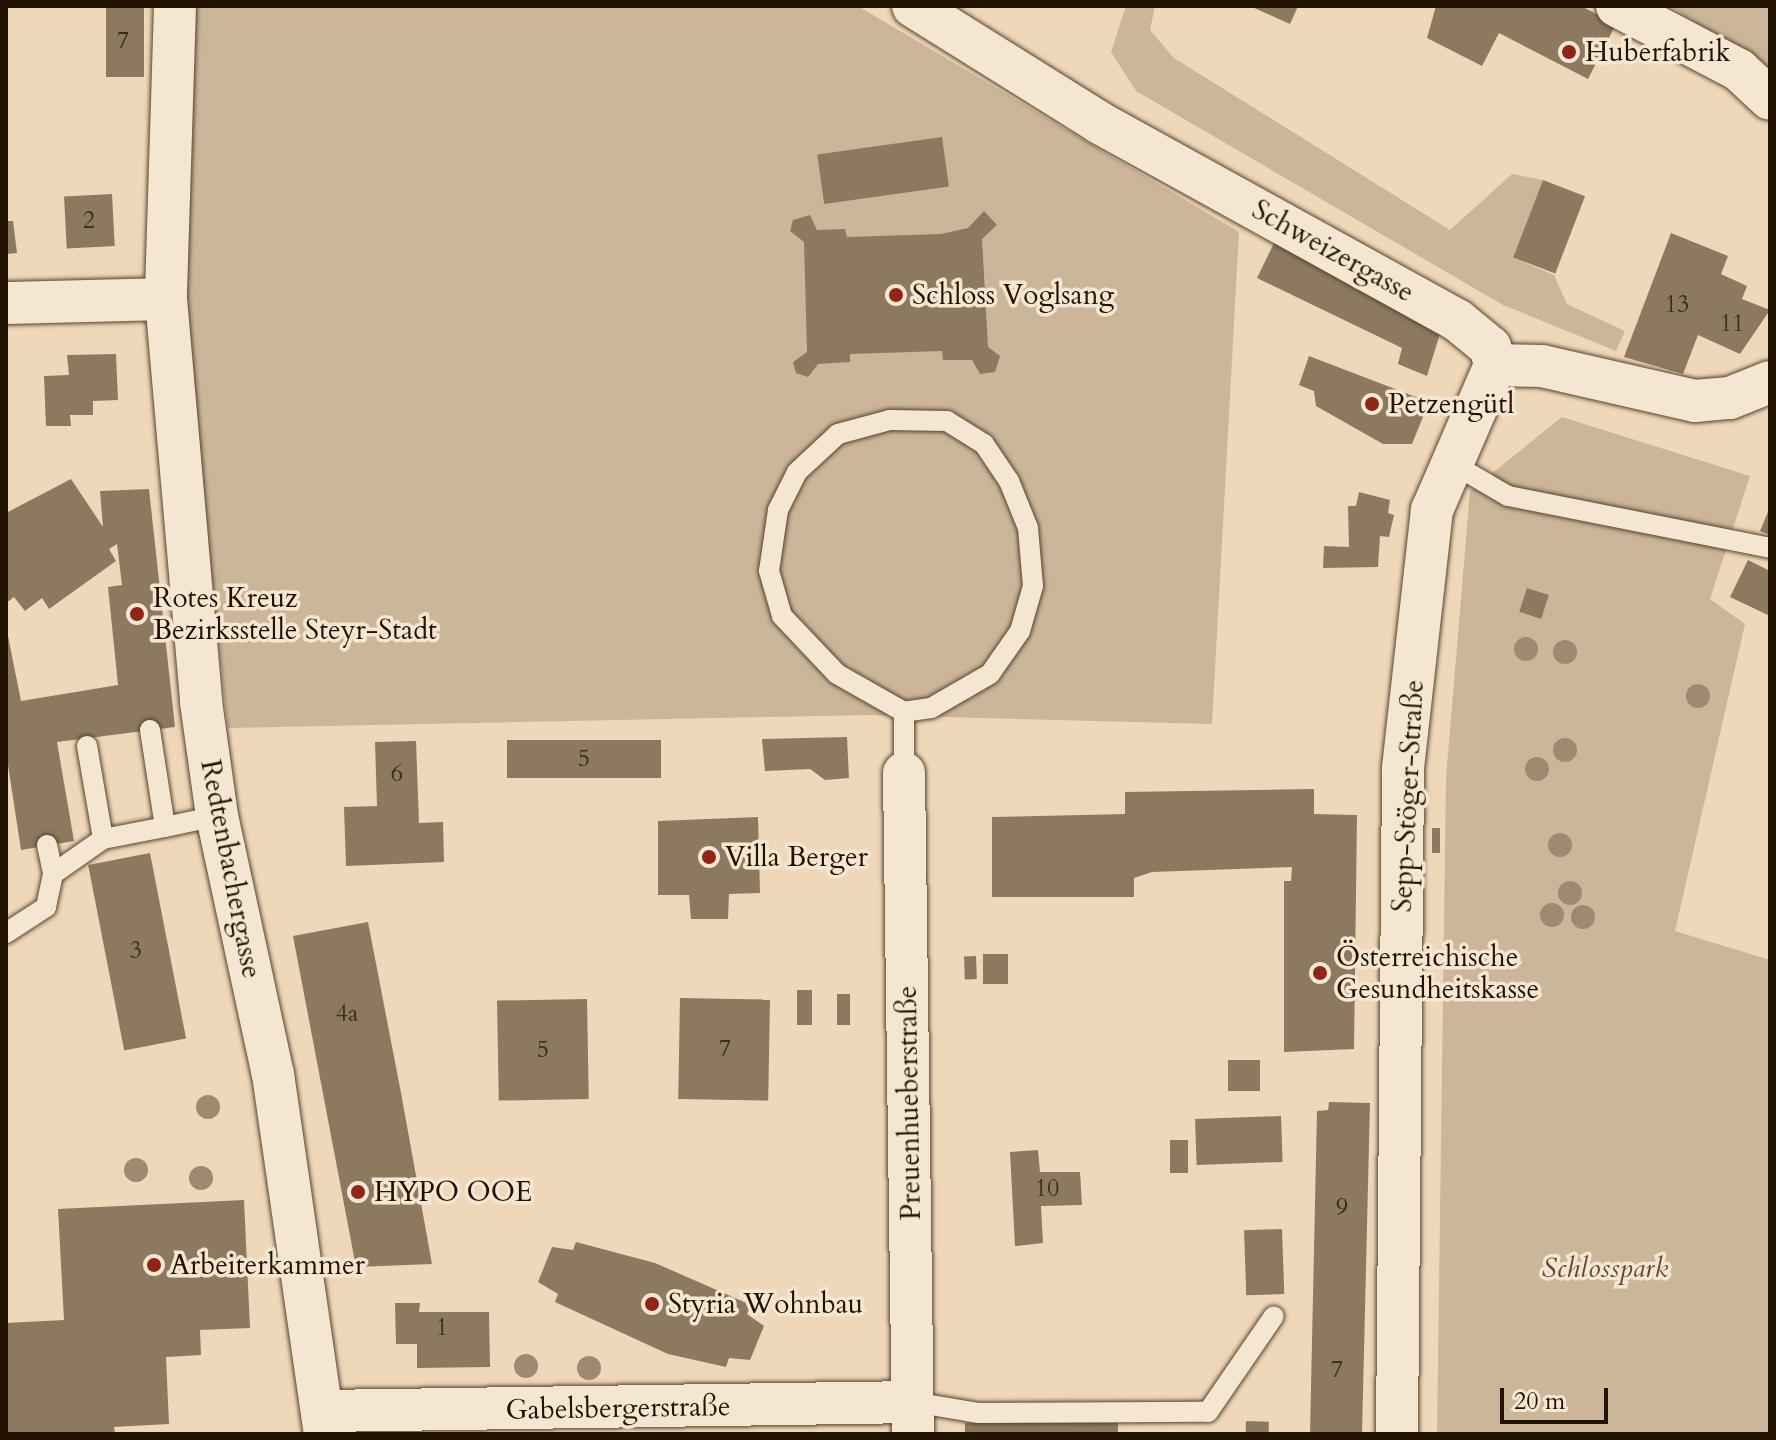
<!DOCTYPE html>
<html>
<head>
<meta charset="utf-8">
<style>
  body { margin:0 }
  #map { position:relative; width:1776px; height:1440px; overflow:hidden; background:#efd8b9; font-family:Cardo,serif }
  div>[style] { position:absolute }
  .green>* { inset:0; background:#ccb69a }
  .building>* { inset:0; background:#8d7960; transform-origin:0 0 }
  .roads { filter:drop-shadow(0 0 2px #55442e) drop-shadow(0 0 2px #55442e) }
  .service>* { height:20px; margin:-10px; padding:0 10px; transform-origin:10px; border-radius:10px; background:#f5e6d2 }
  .minor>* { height:42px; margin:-21px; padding:0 21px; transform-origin:21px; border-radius:21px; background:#f5e6d2 }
  .trees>* { width:24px; height:24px; margin:-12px; border-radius:50%; background:#9f8a71 }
  .dots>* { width:22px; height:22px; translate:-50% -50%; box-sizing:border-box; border:4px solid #f5e6d2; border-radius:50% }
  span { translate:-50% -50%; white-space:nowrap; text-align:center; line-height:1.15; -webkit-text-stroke:7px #f5e6d2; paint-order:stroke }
  .number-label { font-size:24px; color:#3d2c18 }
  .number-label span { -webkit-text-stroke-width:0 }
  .poi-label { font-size:28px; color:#221200 }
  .left { translate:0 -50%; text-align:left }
  .street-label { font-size:28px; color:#221200 }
  .park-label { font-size:28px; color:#5e4b36; font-style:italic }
  .frame { position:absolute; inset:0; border:8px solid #221200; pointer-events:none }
  .scale { position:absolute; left:1500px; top:1388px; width:108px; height:36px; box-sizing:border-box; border:4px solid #221200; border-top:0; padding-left:10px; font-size:24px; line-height:28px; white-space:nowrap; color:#221200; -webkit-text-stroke:6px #f5e6d2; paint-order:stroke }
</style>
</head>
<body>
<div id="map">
  <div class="green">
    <div style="clip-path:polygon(186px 6px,858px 6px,1239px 232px,1212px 724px,867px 715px,228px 728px,175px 263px)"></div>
    <div style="clip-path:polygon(1126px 6px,1155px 6px,1150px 30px,1174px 58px,1450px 230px,1512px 174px,1543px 180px,1514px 258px,1554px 275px,1567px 304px,1625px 331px,1616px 351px,1503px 305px,1136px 91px,1111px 52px)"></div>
    <div style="clip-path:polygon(1670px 6px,1770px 6px,1770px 71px)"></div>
    <div style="clip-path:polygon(1562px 417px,1750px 476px,1710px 599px,1745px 624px,1675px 931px,1770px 960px,1770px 1434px,1437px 1434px,1446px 778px,1470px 491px)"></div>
  </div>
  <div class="building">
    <div style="left:106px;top:6px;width:38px;height:71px"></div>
    <div style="clip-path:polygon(1250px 6px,1298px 6px,1290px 24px)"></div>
    <div style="clip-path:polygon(1436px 6px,1581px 6px,1616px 24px,1588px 79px,1499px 33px,1482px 66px,1427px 38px)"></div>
    <div style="left:942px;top:137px;width:50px;height:126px;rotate:82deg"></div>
    <div style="left:1543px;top:180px;width:45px;height:83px;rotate:21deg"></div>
    <div style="left:112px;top:194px;width:52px;height:48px;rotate:87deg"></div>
    <div style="clip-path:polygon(984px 211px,997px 225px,982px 239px,988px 347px,1000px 356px,995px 372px,980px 374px,972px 360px,943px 360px,942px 351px,850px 354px,850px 362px,818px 364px,808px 377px,796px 373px,793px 362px,807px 352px,804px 242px,790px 231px,793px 220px,810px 215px,817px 230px,845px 229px,847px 237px,941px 234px,968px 228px)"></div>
    <div style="clip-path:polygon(6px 221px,13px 221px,17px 253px,6px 254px)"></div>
    <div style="clip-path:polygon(1671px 233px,1728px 256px,1721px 274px,1747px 286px,1742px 299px,1770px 310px,1740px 354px,1698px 335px,1683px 374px,1624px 357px)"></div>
    <div style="clip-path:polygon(1276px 239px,1442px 327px,1427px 376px,1398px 364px,1402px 348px,1257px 278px)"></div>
    <div style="clip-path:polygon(116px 354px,118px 400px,93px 401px,93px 415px,70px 415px,71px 426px,46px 426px,44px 376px,69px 375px,67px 355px)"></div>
    <div style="clip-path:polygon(1309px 356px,1429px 402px,1412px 444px,1383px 444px,1316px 406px,1314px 391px,1299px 385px)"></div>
    <div style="clip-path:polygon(71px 479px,103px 527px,100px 491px,149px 489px,175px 727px,57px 742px,74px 841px,21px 850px,6px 752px,6px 626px,21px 701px,118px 685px,108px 587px,122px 585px,117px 544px,109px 549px,116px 561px,49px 609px,42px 598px,25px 611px,14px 597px,6px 603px,6px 513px)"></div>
    <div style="clip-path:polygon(1359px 492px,1390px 500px,1388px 513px,1394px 515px,1389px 537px,1380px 536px,1378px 567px,1323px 568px,1324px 546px,1349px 547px,1348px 506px,1356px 506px)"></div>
    <div style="clip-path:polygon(1770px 507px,1770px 535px,1760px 531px)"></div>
    <div style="clip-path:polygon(1748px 560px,1770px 571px,1770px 616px,1730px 597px)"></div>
    <div style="left:1527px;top:588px;width:23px;height:25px;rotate:18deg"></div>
    <div style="clip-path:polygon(847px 737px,849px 778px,825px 780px,810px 769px,765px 771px,762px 739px)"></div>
    <div style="left:507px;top:740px;width:154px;height:38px"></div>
    <div style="clip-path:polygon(416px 741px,419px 823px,443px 822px,444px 862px,346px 866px,344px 807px,377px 806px,375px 742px)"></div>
    <div style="clip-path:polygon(1314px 789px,1314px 814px,1357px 815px,1354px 1049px,1284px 1052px,1284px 881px,1291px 881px,1292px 867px,1152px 872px,1134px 878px,1134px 897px,992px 897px,992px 817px,1125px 814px,1125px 792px)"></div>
    <div style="clip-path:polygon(758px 817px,760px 893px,729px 894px,728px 919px,691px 919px,689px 895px,658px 895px,658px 821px)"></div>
    <div style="left:1432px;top:828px;width:8px;height:25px"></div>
    <div style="left:150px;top:853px;width:189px;height:63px;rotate:79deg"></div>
    <div style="clip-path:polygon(368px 922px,401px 1093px,432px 1264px,356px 1267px,293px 936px)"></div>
    <div style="left:983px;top:954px;width:25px;height:30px"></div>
    <div style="left:976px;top:956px;width:23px;height:12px;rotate:88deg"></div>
    <div style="left:797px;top:990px;width:15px;height:35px"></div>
    <div style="left:837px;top:994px;width:13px;height:31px"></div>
    <div style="left:680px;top:998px;width:90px;height:101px;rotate:1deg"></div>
    <div style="left:587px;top:999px;width:100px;height:90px;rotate:89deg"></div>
    <div style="left:1228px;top:1060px;width:32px;height:31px"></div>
    <div style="clip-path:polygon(1329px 1102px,1370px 1103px,1362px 1434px,1310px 1434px,1317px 1111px,1328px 1110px)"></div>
    <div style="left:1281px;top:1116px;width:46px;height:86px;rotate:88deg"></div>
    <div style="left:1170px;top:1140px;width:18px;height:33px"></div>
    <div style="clip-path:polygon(1038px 1150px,1040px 1172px,1080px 1172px,1082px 1205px,1041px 1206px,1043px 1243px,1015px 1246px,1010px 1152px)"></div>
    <div style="clip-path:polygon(244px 1200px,250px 1328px,200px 1330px,201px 1355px,166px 1357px,169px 1424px,114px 1427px,115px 1434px,6px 1434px,6px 1323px,64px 1320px,58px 1209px)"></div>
    <div style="left:1282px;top:1229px;width:65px;height:38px;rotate:88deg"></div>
    <div style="clip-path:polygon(576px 1242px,655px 1263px,751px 1305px,747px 1314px,764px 1326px,750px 1360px,729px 1358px,726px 1367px,668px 1354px,555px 1302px,558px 1294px,538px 1282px,552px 1247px,573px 1250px)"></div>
    <div style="clip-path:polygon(395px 1303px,420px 1303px,419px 1312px,489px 1312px,490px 1367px,417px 1368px,417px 1344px,396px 1344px)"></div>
    <div style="left:1246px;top:1421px;width:23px;height:13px;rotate:2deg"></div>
    <div style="left:1118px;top:1423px;width:11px;height:153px;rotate:90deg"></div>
  </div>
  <div class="roads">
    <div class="service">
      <div style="left:1448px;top:461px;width:69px;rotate:30.3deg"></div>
      <div style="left:1508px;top:496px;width:267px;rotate:11.2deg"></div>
      <div style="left:904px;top:712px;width:77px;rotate:-150.4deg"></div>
      <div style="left:837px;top:674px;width:80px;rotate:-133.5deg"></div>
      <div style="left:782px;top:616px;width:47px;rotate:-106.1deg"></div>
      <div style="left:769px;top:571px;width:62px;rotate:-81.6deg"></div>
      <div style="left:778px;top:510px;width:42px;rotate:-63.4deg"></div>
      <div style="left:797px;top:472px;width:56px;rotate:-42.8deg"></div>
      <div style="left:838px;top:434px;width:54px;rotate:-15.1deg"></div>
      <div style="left:890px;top:420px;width:57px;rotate:1deg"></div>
      <div style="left:947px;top:421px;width:44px;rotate:31.9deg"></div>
      <div style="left:984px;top:444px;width:45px;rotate:56deg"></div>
      <div style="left:1009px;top:481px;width:51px;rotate:68deg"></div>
      <div style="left:1028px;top:528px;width:58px;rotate:85.1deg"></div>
      <div style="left:1033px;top:586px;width:47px;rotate:106.1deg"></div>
      <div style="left:1020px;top:631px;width:52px;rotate:124.9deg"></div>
      <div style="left:990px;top:674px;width:68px;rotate:150deg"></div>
      <div style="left:931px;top:708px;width:27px;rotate:172deg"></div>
      <div style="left:904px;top:712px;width:61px;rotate:90deg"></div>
      <div style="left:150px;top:730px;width:98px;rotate:81.2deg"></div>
      <div style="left:165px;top:827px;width:53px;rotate:-11.9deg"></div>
      <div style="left:87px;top:746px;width:94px;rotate:80.2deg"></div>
      <div style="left:47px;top:845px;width:30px;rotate:78deg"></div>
      <div style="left:6px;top:933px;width:48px;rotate:-33deg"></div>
      <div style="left:46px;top:907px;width:34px;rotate:-78deg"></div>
      <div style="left:53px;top:874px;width:61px;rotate:-35deg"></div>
      <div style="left:103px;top:839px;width:63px;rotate:-11deg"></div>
      <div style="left:913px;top:1402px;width:67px;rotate:9.5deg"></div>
      <div style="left:979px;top:1413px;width:229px;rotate:-0.3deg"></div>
      <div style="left:1208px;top:1412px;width:116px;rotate:-55.5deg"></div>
    </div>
    <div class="minor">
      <div style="left:175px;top:6px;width:293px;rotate:91.8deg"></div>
      <div style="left:166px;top:299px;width:405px;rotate:85deg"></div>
      <div style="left:201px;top:702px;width:115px;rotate:82deg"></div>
      <div style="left:217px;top:816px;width:264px;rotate:77.8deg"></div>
      <div style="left:273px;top:1074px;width:364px;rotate:81.8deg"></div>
      <div style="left:913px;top:6px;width:221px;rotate:32deg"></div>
      <div style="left:1100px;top:123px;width:408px;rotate:28.9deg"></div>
      <div style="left:1457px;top:320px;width:43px;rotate:39.3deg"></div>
      <div style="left:1490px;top:347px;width:19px;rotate:74deg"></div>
      <div style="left:1617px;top:6px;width:138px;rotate:27.7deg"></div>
      <div style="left:1739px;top:70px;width:42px;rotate:43.1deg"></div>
      <div style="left:6px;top:303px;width:160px;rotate:-1.4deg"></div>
      <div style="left:1495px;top:365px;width:47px;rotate:1.2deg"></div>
      <div style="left:1542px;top:366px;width:157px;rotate:12.9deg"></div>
      <div style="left:1695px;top:401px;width:35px;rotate:-5deg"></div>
      <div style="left:1730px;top:398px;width:43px;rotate:-21.8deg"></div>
      <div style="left:904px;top:773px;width:661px;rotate:89.22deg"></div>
      <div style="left:323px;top:1411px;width:590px;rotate:-0.87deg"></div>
      <div style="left:1397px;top:1434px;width:666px;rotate:-89.48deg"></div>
      <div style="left:1403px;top:768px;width:260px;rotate:-83.6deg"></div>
      <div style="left:1432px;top:510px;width:158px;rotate:-66.5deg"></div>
    </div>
  </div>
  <div class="trees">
    <div style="left:1526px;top:649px"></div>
    <div style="left:1565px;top:652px"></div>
    <div style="left:1698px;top:696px"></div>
    <div style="left:1565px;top:750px"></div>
    <div style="left:1537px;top:769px"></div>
    <div style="left:1560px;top:845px"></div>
    <div style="left:1570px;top:893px"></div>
    <div style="left:1552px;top:915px"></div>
    <div style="left:1583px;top:917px"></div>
    <div style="left:208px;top:1107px"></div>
    <div style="left:136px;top:1170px"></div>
    <div style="left:201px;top:1178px"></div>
    <div style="left:526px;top:1366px"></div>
    <div style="left:589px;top:1368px"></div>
  </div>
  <div class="dots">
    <div style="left:1569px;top:52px;background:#8f2418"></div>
    <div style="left:896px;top:295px;background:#8f2418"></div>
    <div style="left:1372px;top:404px;background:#8f2418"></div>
    <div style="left:137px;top:614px;background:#8f2418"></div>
    <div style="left:709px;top:857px;background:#8f2418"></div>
    <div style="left:1320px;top:973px;background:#8f2418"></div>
    <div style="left:358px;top:1192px;background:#8f2418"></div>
    <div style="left:154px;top:1265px;background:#8f2418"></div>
    <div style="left:652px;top:1304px;background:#8f2418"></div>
  </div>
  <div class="number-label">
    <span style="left:123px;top:41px">7</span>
    <span style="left:89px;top:221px">2</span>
    <span style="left:1677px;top:305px">13</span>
    <span style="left:1732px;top:324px">11</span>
    <span style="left:584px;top:759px">5</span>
    <span style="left:397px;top:774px">6</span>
    <span style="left:136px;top:951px">3</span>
    <span style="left:347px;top:1014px">4a</span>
    <span style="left:725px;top:1049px">7</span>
    <span style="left:543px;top:1050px">5</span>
    <span style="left:1047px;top:1189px">10</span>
    <span style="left:1342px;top:1208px">9</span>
    <span style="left:442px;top:1328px">1</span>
    <span style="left:1337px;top:1370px">7</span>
  </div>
  <div class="poi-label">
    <span class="left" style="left:1585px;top:52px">Huberfabrik</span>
    <span class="left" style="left:912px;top:295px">Schloss Voglsang</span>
    <span class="left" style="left:1388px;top:404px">Petzengütl</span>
    <span class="left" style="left:153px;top:614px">Rotes Kreuz<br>Bezirksstelle Steyr-Stadt</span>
    <span class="left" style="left:725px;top:857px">Villa Berger</span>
    <span class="left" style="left:1336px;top:973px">Österreichische<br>Gesundheitskasse</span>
    <span class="left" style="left:374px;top:1192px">HYPO OOE</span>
    <span class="left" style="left:170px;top:1265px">Arbeiterkammer</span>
    <span class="left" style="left:668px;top:1304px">Styria Wohnbau</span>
  </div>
  <div class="street-label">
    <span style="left:1333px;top:251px;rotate:29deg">Schweizergasse</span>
    <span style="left:1408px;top:796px;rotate:-87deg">Sepp-Stöger-Straße</span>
    <span style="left:231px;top:869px;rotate:79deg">Redtenbachergasse</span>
    <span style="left:909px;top:1103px;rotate:-91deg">Preuenhueberstraße</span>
    <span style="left:618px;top:1408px;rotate:-1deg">Gabelsbergerstraße</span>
  </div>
  <div class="park-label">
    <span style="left:1605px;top:1268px">Schlosspark</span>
  </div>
  <div class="frame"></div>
  <div class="scale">20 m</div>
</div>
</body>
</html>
